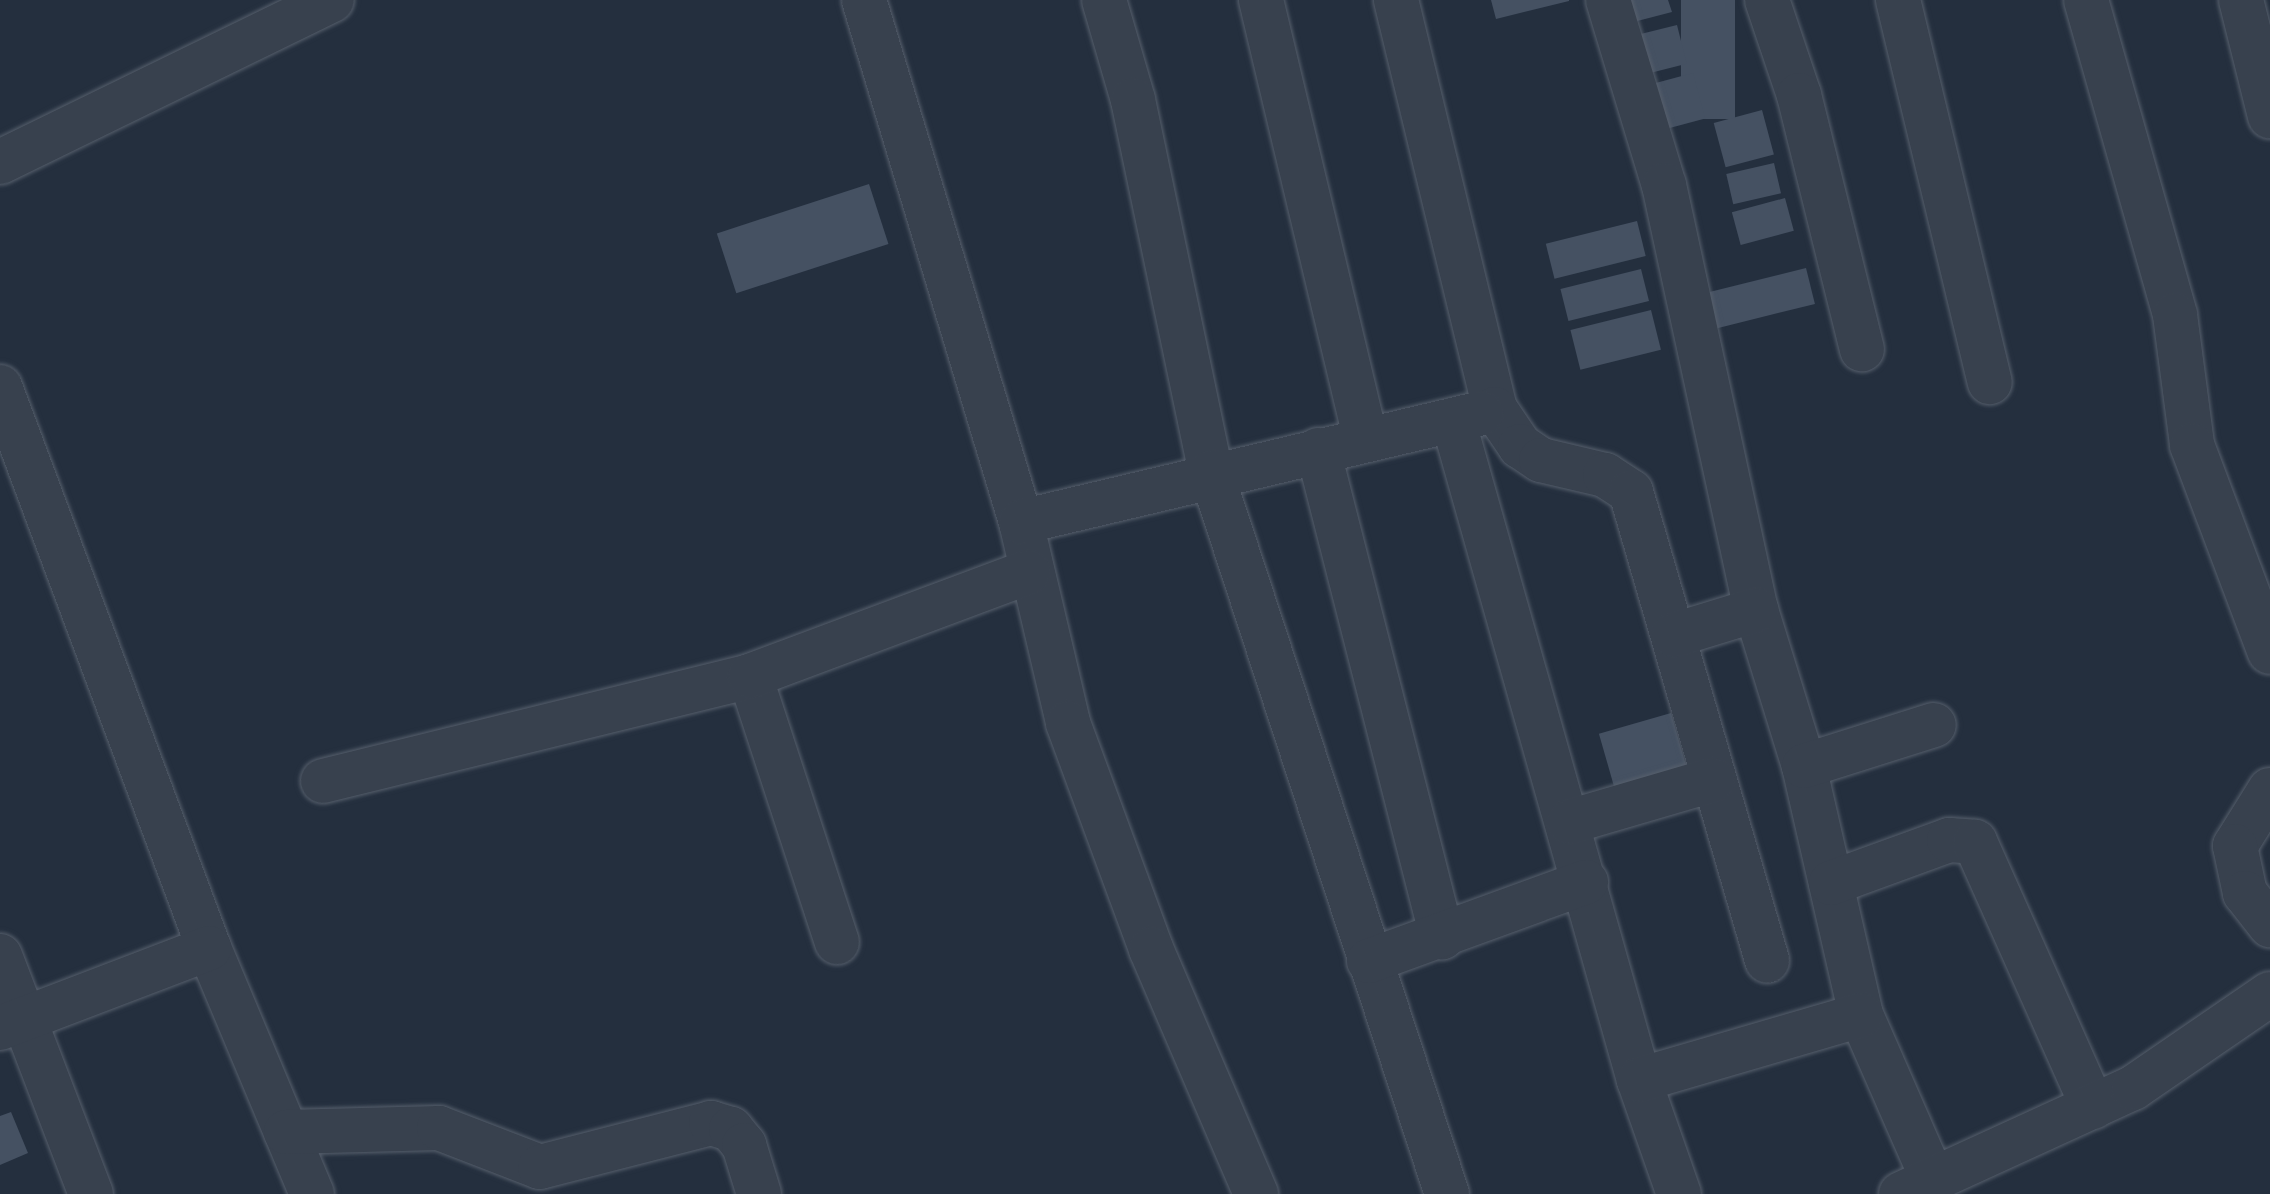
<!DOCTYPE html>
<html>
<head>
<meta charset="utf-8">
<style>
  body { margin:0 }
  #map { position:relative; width:2270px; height:1194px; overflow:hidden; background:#242f3e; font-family:Helvetica,sans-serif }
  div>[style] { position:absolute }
  .building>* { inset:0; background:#455162; transform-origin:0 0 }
  .roads { filter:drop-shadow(0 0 2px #565f6c) drop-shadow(0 0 2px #565f6c) }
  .minor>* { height:44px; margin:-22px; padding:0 22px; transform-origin:22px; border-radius:22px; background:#38414e }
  span { translate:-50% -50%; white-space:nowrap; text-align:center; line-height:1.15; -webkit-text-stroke:6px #1d2633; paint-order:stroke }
</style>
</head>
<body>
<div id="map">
  <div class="building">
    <div style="clip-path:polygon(1491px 0,1569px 0,1569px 1px,1496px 19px)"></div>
    <div style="clip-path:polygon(1616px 0,1668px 0,1672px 12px,1622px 25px)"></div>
    <div style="left:1681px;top:0;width:54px;height:119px"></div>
    <div style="left:1677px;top:25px;width:40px;height:53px;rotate:76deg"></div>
    <div style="left:1693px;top:73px;width:47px;height:55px;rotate:75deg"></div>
    <div style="left:1762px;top:110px;width:46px;height:50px;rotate:75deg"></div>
    <div style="left:1774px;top:163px;width:31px;height:49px;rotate:77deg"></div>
    <div style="left:869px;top:184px;width:63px;height:160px;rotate:72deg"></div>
    <div style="left:1785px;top:198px;width:34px;height:55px;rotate:75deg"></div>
    <div style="left:1637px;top:221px;width:36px;height:94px;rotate:76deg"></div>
    <div style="left:1806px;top:268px;width:37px;height:114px;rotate:76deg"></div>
    <div style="left:1641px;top:269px;width:33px;height:83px;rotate:76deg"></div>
    <div style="left:1651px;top:310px;width:41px;height:83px;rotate:76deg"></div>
    <div style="left:1671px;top:713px;width:59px;height:75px;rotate:74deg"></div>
    <div style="clip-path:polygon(11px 1112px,28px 1153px,0 1165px,0 1116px)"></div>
  </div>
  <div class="roads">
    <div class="minor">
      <div style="left:864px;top:0;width:545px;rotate:73.26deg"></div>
      <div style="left:1021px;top:522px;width:206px;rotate:76.8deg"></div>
      <div style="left:1068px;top:723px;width:241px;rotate:69.8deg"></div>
      <div style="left:1151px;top:949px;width:267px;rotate:66.8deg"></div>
      <div style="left:1104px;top:0;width:104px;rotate:73.8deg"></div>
      <div style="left:1133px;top:100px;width:380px;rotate:78.2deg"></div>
      <div style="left:1211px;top:472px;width:760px;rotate:71.9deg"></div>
      <div style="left:1261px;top:0;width:452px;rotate:76.6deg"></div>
      <div style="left:1396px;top:0;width:421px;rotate:76.4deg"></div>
      <div style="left:1495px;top:409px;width:45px;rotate:56deg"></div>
      <div style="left:1520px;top:446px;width:25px;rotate:34deg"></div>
      <div style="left:1541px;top:460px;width:66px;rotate:13.2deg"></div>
      <div style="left:1605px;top:475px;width:31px;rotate:33deg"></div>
      <div style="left:1631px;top:492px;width:488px;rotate:73.8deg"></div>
      <div style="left:1608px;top:0;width:193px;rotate:73.2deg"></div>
      <div style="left:1664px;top:185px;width:435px;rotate:77.8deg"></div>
      <div style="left:1756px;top:610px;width:163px;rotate:72.9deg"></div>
      <div style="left:1804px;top:766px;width:255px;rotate:77.1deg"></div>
      <div style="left:1861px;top:1015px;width:182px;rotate:66.4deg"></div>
      <div style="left:1767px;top:0;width:100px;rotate:71.4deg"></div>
      <div style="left:1799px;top:95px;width:262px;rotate:76.1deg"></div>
      <div style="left:1898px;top:0;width:393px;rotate:76.5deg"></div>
      <div style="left:2086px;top:0;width:327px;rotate:74.2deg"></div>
      <div style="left:2175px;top:315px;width:131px;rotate:82.5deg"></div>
      <div style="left:2192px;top:445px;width:221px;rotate:69.4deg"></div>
      <div style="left:2241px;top:0;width:120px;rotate:76deg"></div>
      <div style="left:0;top:162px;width:369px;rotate:-26deg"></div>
      <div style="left:0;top:387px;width:599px;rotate:69.57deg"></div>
      <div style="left:209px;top:948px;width:267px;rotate:67.3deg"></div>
      <div style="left:1453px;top:420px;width:686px;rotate:74.26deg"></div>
      <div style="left:1639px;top:1080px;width:121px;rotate:70.7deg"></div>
      <div style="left:1318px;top:450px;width:503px;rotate:75.71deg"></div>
      <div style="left:1021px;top:522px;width:473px;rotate:-13.3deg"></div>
      <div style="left:1674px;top:635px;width:86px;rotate:-17deg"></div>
      <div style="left:750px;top:676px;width:280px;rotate:71.9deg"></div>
      <div style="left:1804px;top:766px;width:136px;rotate:-17.5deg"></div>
      <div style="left:323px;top:781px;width:440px;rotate:-13.8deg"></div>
      <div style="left:750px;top:676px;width:297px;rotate:-20.5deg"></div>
      <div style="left:2270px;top:790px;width:66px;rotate:122deg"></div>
      <div style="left:2235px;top:846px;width:48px;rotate:78deg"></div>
      <div style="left:2245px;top:893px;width:41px;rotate:52deg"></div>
      <div style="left:1569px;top:822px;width:150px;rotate:-16.3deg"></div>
      <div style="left:1831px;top:883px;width:126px;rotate:-20deg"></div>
      <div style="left:1949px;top:840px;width:26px;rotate:4deg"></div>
      <div style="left:1975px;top:842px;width:290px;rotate:66deg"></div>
      <div style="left:0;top:956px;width:255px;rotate:69.1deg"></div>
      <div style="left:1369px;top:961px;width:231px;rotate:-20deg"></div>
      <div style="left:0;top:1028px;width:224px;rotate:-20.9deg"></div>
      <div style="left:1639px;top:1080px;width:231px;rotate:-16.3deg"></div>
      <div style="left:286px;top:1132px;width:153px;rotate:-1.5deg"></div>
      <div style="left:439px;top:1128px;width:108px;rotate:21.1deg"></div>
      <div style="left:540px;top:1167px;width:177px;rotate:-14.4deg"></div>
      <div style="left:711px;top:1123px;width:21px;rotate:17deg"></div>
      <div style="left:731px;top:1129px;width:21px;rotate:51deg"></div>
      <div style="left:744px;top:1145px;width:51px;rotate:73deg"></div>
      <div style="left:1901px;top:1194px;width:255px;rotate:-24.6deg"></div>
      <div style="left:2133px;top:1088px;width:166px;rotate:-34.5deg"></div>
    </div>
  </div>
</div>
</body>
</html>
